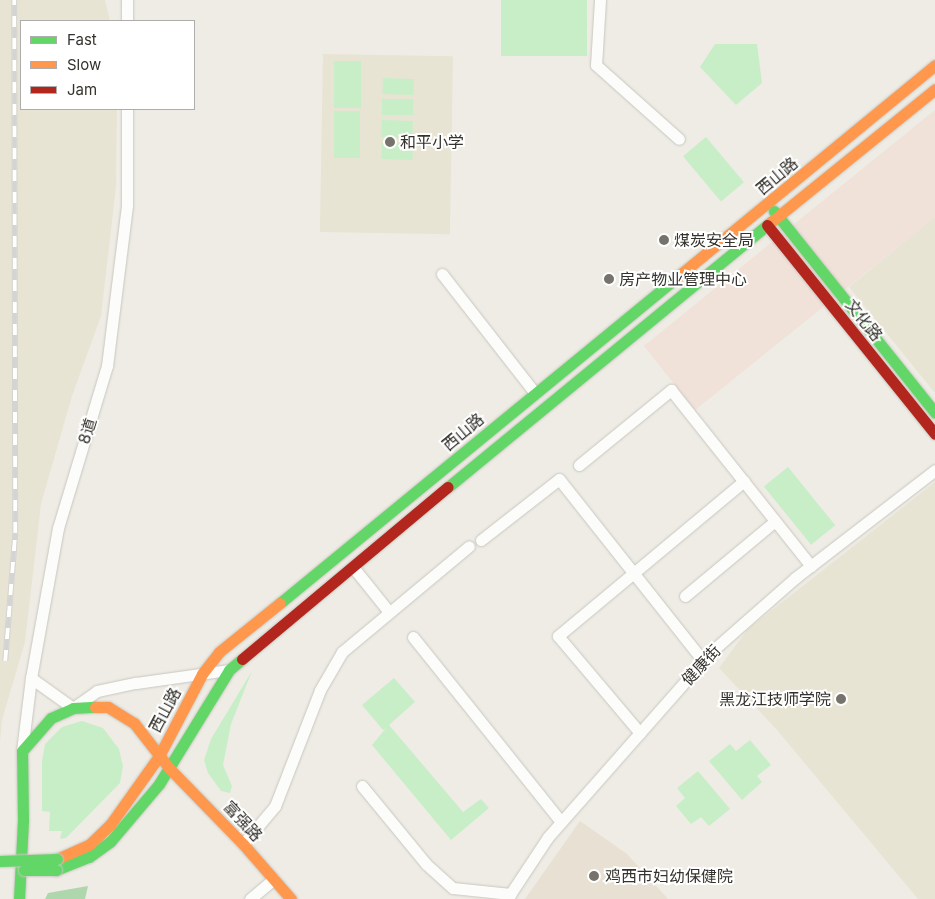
<!DOCTYPE html>
<html>
<head>
<meta charset="utf-8">
<style>
  body { margin:0 }
  #map { position:relative; width:935px; height:899px; overflow:hidden; background:#eeece4; font-family:Inter,"Noto Sans SC",sans-serif }
  div>[style] { position:absolute }
  .commercial>* { inset:0; background:#f0e1d9 }
  .built>* { inset:0; background:#e8e4d4; transform-origin:0 0 }
  .medical>* { inset:0; background:#e8e0d2 }
  .green>* { inset:0; background:#c8eec7; transform-origin:0 0 }
  .forest>* { inset:0; background:#aed7ae }
  .roads { filter:drop-shadow(0 0 1px #c8c7c0) drop-shadow(0 0 1px #c8c7c0) }
  .street>* { height:11px; margin:-5.5px; padding:0 5.5px; transform-origin:5.5px; border-radius:5.5px; background:#fcfcfb }
  .fast>* { height:11px; margin:-5.5px; padding:0 5.5px; transform-origin:5.5px; border-radius:5.5px; background:#63d668 }
  .slow>* { height:11px; margin:-5.5px; padding:0 5.5px; transform-origin:5.5px; border-radius:5.5px; background:#ff974d }
  .jam>* { height:11px; margin:-5.5px; padding:0 5.5px; transform-origin:5.5px; border-radius:5.5px; background:#b3261e }
  .rail>* { height:5.5px; margin-top:-2.75px; transform-origin:0; background:repeating-linear-gradient(90deg,#fff 0 11px,#d4d4d2 0 22px); box-sizing:border-box; border-block:1px solid #d4d4d2 }
  .bridges { filter:drop-shadow(0 0 1px #c8c7c0) drop-shadow(0 0 1px #c8c7c0) }
  .fast-bridge>* { height:11px; margin:-5.5px; padding:0 5.5px; transform-origin:5.5px; border-radius:5.5px; background:#63d668 }
  .dots>* { width:14px; height:14px; translate:-50% -50%; box-sizing:border-box; border:2px solid #fff; border-radius:50% }
  span { translate:-50% -50%; white-space:nowrap; text-align:center; line-height:1.15; -webkit-text-stroke:4px #fff; paint-order:stroke }
  .poi-label { font-size:16px; color:#34322c }
  .left { translate:0 -50%; text-align:left }
  .right { translate:-100% -50%; text-align:right }
  .street-label { font-size:16px; color:#34322c }
  .legend { position:absolute; left:20px; top:20px; width:175px; height:90px; box-sizing:border-box; background:#fff; border:1px solid #aeadab; margin:0; padding:6px 9px; list-style:none; font-size:15px; color:#34322c }
  .legend li { display:flex; align-items:center; gap:10px; height:25px }
  .legend b { width:25px; border:1px solid #aeadab }
</style>
</head>
<body>
<div id="map">
  <div class="commercial">
    <div style="clip-path:polygon(935px 110px,935px 217px,695px 410px,644px 346px)"></div>
  </div>
  <div class="built">
    <div style="clip-path:polygon(0 0,105px 0,110px 21px,21px 21px,21px 109px,117px 109px,116px 187px,101px 316px,72px 396px,41px 504px,25px 642px,2px 720px,0 742px)"></div>
    <div style="left:323px;top:54px;width:130px;height:178px;rotate:1deg"></div>
    <div style="clip-path:polygon(935px 217px,935px 393px,849px 287px)"></div>
    <div style="clip-path:polygon(935px 482px,935px 899px,918px 899px,777px 730px,719px 668px,748px 629px)"></div>
  </div>
  <div class="medical">
    <div style="clip-path:polygon(580px 821px,627px 854px,668px 899px,525px 899px)"></div>
  </div>
  <div class="green">
    <div style="left:501px;top:0;width:86px;height:56px"></div>
    <div style="clip-path:polygon(715px 44px,757px 44px,762px 83px,736px 105px,700px 67px)"></div>
    <div style="left:334px;top:61px;width:27px;height:47px"></div>
    <div style="left:383px;top:78px;width:31px;height:16px;rotate:2deg"></div>
    <div style="left:382px;top:99px;width:31px;height:16px"></div>
    <div style="left:334px;top:111px;width:26px;height:47px"></div>
    <div style="left:382px;top:120px;width:31px;height:17px;rotate:2deg"></div>
    <div style="left:706px;top:137px;width:59px;height:30px;rotate:50deg"></div>
    <div style="left:382px;top:143px;width:31px;height:16px;rotate:2deg"></div>
    <div style="left:788px;top:467px;width:75px;height:31px;rotate:51deg"></div>
    <div style="clip-path:polygon(252px 671px,231px 724px,223px 765px,232px 786px,230px 793px,221px 791px,208px 773px,204px 760px,211px 739px)"></div>
    <div style="clip-path:polygon(394px 678px,415px 702px,389px 725px,463px 812px,481px 799px,489px 808px,451px 840px,372px 745px,386px 728px,383px 730px,362px 705px)"></div>
    <div style="clip-path:polygon(82px 721px,103px 728px,119px 749px,123px 766px,120px 783px,66px 838px,60px 839px,62px 831px,49px 831px,50px 812px,42px 811px,42px 761px,45px 744px,62px 727px)"></div>
    <div style="clip-path:polygon(750px 740px,771px 765px,757px 776px,762px 782px,742px 800px,709px 761px,730px 744px,736px 751px)"></div>
    <div style="clip-path:polygon(698px 771px,730px 809px,709px 826px,701px 817px,691px 824px,676px 806px,685px 798px,677px 788px)"></div>
  </div>
  <div class="forest">
    <div style="clip-path:polygon(88px 886px,85px 899px,45px 899px,48px 893px)"></div>
  </div>
  <div class="roads">
    <div class="street">
      <div style="left:600px;top:0;width:65px;rotate:93.5deg"></div>
      <div style="left:596px;top:65px;width:111px;rotate:41.7deg"></div>
      <div style="left:127px;top:21px;width:21px;rotate:-90deg"></div>
      <div style="left:442px;top:274px;width:151px;rotate:52deg"></div>
      <div style="left:579px;top:465px;width:119px;rotate:-39.2deg"></div>
      <div style="left:671px;top:390px;width:225px;rotate:51.5deg"></div>
      <div style="left:481px;top:540px;width:99px;rotate:-38deg"></div>
      <div style="left:559px;top:479px;width:232px;rotate:51.6deg"></div>
      <div style="left:353px;top:567px;width:58px;rotate:51.3deg"></div>
      <div style="left:685px;top:596px;width:117px;rotate:-39.8deg"></div>
      <div style="left:413px;top:637px;width:237px;rotate:51.3deg"></div>
      <div style="left:31px;top:678px;width:52px;rotate:35.5deg"></div>
      <div style="left:73px;top:708px;width:29px;rotate:-35deg"></div>
      <div style="left:97px;top:691px;width:40px;rotate:-12deg"></div>
      <div style="left:136px;top:683px;width:94px;rotate:-8deg"></div>
      <div style="left:640px;top:733px;width:127px;rotate:-130.2deg"></div>
      <div style="left:558px;top:636px;width:242px;rotate:-39.8deg"></div>
      <div style="left:22px;top:751px;width:74px;rotate:-83deg"></div>
      <div style="left:31px;top:678px;width:152px;rotate:-79.8deg"></div>
      <div style="left:58px;top:528px;width:169px;rotate:-73.2deg"></div>
      <div style="left:107px;top:366px;width:162px;rotate:-82.9deg"></div>
      <div style="left:127px;top:205px;width:96px;rotate:-90deg"></div>
      <div style="left:362px;top:786px;width:101px;rotate:50.6deg"></div>
      <div style="left:426px;top:864px;width:36px;rotate:42deg"></div>
      <div style="left:453px;top:888px;width:58px;rotate:5.9deg"></div>
      <div style="left:243px;top:844px;width:50px;rotate:-49.9deg"></div>
      <div style="left:275px;top:806px;width:124px;rotate:-68.8deg"></div>
      <div style="left:320px;top:690px;width:44px;rotate:-59.9deg"></div>
      <div style="left:342px;top:652px;width:165px;rotate:-39.8deg"></div>
      <div style="left:250px;top:899px;width:31px;rotate:-40deg"></div>
      <div style="left:507px;top:899px;width:74px;rotate:-56.5deg"></div>
      <div style="left:548px;top:837px;width:248px;rotate:-48.6deg"></div>
      <div style="left:712px;top:651px;width:111px;rotate:-41.3deg"></div>
      <div style="left:795px;top:578px;width:177px;rotate:-37.6deg"></div>
    </div>
    <div class="fast">
      <div style="left:774px;top:211px;width:258px;rotate:51.4deg"></div>
      <div style="left:448px;top:487px;width:418px;rotate:-39.4deg"></div>
      <div style="left:280px;top:603px;width:512px;rotate:-39.38deg"></div>
      <div style="left:56px;top:870px;width:35px;rotate:-22deg"></div>
      <div style="left:89px;top:857px;width:26px;rotate:-36deg"></div>
      <div style="left:110px;top:842px;width:76px;rotate:-49.8deg"></div>
      <div style="left:159px;top:784px;width:134px;rotate:-58.4deg"></div>
      <div style="left:229px;top:670px;width:17px;rotate:-40deg"></div>
      <div style="left:19px;top:899px;width:79px;rotate:-87.1deg"></div>
      <div style="left:23px;top:820px;width:69px;rotate:-90.8deg"></div>
      <div style="left:22px;top:751px;width:44px;rotate:-48.7deg"></div>
      <div style="left:51px;top:718px;width:24px;rotate:-24deg"></div>
      <div style="left:73px;top:708px;width:22px;rotate:-3deg"></div>
    </div>
    <div class="slow">
      <div style="left:771px;top:222px;width:211px;rotate:-39deg"></div>
      <div style="left:676px;top:278px;width:335px;rotate:-39.4deg"></div>
      <div style="left:95px;top:707px;width:13px"></div>
      <div style="left:108px;top:707px;width:31px;rotate:32deg"></div>
      <div style="left:134px;top:723px;width:57px;rotate:52.1deg"></div>
      <div style="left:169px;top:768px;width:106px;rotate:45.8deg"></div>
      <div style="left:243px;top:844px;width:73px;rotate:48.9deg"></div>
      <div style="left:57px;top:859px;width:36px;rotate:-24deg"></div>
      <div style="left:90px;top:844px;width:28px;rotate:-44deg"></div>
      <div style="left:110px;top:825px;width:85px;rotate:-54.6deg"></div>
      <div style="left:159px;top:756px;width:93px;rotate:-62.3deg"></div>
      <div style="left:202px;top:674px;width:28px;rotate:-52deg"></div>
      <div style="left:219px;top:652px;width:78px;rotate:-38.8deg"></div>
    </div>
    <div class="jam">
      <div style="left:767px;top:225px;width:268px;rotate:51.2deg"></div>
      <div style="left:242px;top:659px;width:268px;rotate:-39.9deg"></div>
    </div>
  </div>
  <div class="rail">
    <div style="left:5px;top:661px;width:128px;rotate:-85.5deg"></div>
    <div style="left:15px;top:533px;width:533px;rotate:-90.11deg"></div>
  </div>
  <div class="bridges">
    <div class="fast-bridge">
      <div style="left:0;top:861px;width:57px;rotate:-2deg"></div>
      <div style="left:24px;top:870px;width:32px"></div>
    </div>
  </div>
  <div class="dots">
    <div style="left:390px;top:142px;background:#75736c"></div>
    <div style="left:664px;top:240px;background:#75736c"></div>
    <div style="left:609px;top:279px;background:#75736c"></div>
    <div style="left:841px;top:699px;background:#75736c"></div>
    <div style="left:594px;top:876px;background:#75736c"></div>
  </div>
  <div class="poi-label">
    <span class="left" style="left:400px;top:142px">和平小学</span>
    <span class="left" style="left:674px;top:240px">煤炭安全局</span>
    <span class="left" style="left:619px;top:279px">房产物业管理中心</span>
    <span class="right" style="left:831px;top:699px">黑龙江技师学院</span>
    <span class="left" style="left:605px;top:876px">鸡西市妇幼保健院</span>
  </div>
  <div class="street-label">
    <span style="left:777px;top:176px;rotate:-40deg">西山路</span>
    <span style="left:864px;top:320px;rotate:51deg">文化路</span>
    <span style="left:87px;top:431px;rotate:-73deg">8道</span>
    <span style="left:463px;top:432px;rotate:-40deg">西山路</span>
    <span style="left:701px;top:665px;rotate:-47deg">健康街</span>
    <span style="left:165px;top:710px;rotate:-62deg">西山路</span>
    <span style="left:243px;top:821px;rotate:47deg">富强路</span>
  </div>
  <ul class="legend">
  <li><b style="height:6px;background:#63d668"></b>Fast</li>
  <li><b style="height:6px;background:#ff974d"></b>Slow</li>
  <li><b style="height:6px;background:#b3261e"></b>Jam</li>
  </ul>
</div>
</body>
</html>
